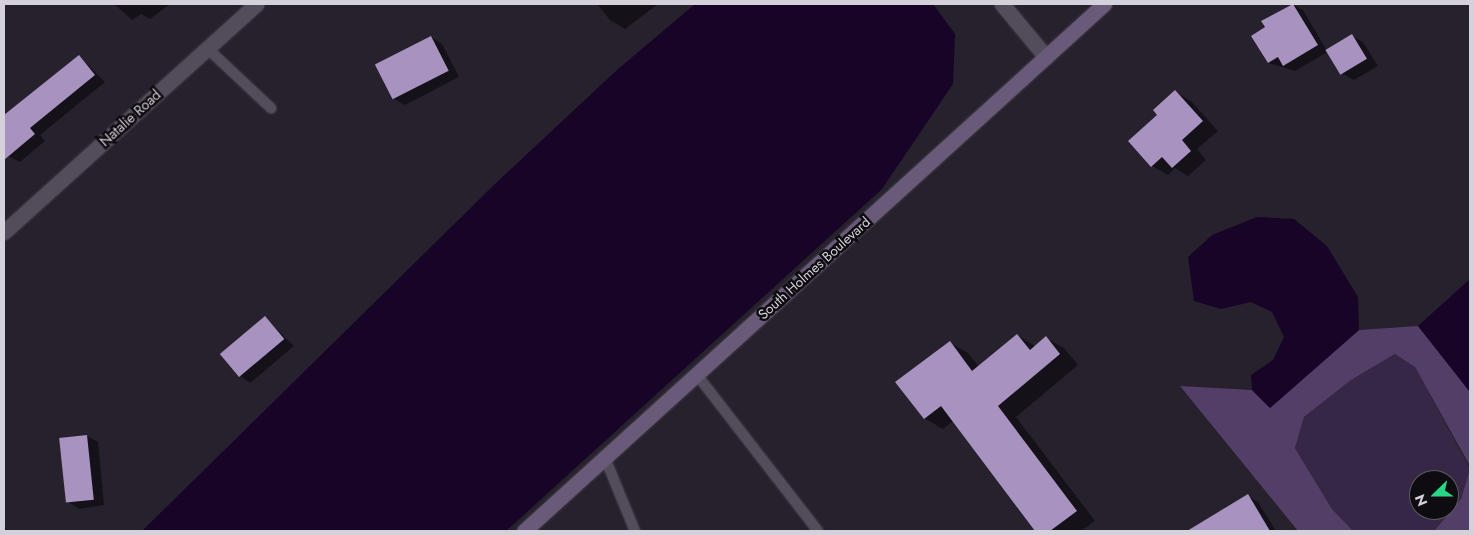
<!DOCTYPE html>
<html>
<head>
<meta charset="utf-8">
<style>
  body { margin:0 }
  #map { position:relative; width:1474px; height:535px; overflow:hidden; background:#27212d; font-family:Jost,sans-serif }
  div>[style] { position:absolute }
  .green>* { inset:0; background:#362746 }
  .forest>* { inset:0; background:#523e66 }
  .water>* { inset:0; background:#170426 }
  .shadow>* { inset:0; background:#0007 }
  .building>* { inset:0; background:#a892c0; transform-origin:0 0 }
  .roads { filter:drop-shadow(0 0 1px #433e48) drop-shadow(0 0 1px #433e48) }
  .lane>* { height:10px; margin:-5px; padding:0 5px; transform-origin:5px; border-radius:5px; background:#534d5b }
  .street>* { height:15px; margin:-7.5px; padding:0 7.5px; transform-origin:7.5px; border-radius:7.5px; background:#534d5b }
  .secondary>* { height:15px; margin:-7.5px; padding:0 7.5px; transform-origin:7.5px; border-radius:7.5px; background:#695a79 }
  span { translate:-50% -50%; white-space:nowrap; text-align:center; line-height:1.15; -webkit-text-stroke:5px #0e0c11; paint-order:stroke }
  .street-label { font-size:14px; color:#d5d1da }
  .frame { position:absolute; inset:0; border:5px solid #d5d1da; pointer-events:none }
  .north { position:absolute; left:1409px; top:470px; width:50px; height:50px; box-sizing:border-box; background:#0e0c11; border:1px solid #5e5b61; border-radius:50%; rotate:248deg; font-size:14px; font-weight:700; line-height:20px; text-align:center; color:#d5d1da }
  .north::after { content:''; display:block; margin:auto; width:18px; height:22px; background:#26d886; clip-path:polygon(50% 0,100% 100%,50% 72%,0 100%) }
</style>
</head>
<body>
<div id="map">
  <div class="green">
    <div style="clip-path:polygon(evenodd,1395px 354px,1415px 367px,1470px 469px,1461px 499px,1434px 531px,1353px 531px,1332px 509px,1295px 447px,1304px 417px,1351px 380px,1395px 354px,1419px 480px,1449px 480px,1449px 510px,1419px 510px,1419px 480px)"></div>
  </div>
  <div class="forest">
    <div style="clip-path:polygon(1418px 326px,1470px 392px,1470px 466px,1415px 367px,1395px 354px,1351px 380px,1304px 417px,1295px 448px,1332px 509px,1353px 531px,1298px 531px,1180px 386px,1252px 390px,1270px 408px,1359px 330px)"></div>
    <div style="clip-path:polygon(1470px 469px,1470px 531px,1434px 531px,1461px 499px)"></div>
  </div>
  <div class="water">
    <div style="clip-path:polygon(695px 4px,933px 4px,955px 34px,953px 84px,882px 189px,506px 531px,142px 531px,498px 181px,617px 70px)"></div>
    <div style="clip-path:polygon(1257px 217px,1294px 219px,1327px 246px,1358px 297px,1359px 330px,1270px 408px,1252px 390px,1251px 375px,1273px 360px,1284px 337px,1272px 312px,1251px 302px,1221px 309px,1194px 301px,1188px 257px,1212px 235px)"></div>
    <div style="clip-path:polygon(1470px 279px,1470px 392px,1418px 326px)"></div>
  </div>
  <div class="shadow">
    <div style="clip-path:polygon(114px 4px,170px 4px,150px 19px,141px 14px,132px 20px)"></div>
    <div style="clip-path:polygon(597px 4px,658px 4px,625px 29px,610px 20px)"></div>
    <div style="clip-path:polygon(1292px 4px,1303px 10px,1327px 51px,1352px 36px,1363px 42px,1378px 66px,1354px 80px,1343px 74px,1329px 51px,1295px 71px,1268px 63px,1263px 22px)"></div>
    <div style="clip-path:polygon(431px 37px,442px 44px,459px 77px,405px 105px,394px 99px)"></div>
    <div style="clip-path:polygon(79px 56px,105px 82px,40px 135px,45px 141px,20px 162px,4px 154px,4px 116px)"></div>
    <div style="clip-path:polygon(1175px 92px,1191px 101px,1218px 131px,1197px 149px,1206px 160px,1188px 176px,1175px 168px,1168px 175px,1152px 166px,1129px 141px,1159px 115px)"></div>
    <div style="clip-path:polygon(265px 318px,294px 346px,250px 383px,240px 376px)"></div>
    <div style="clip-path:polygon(1017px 335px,1035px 346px,1046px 338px,1064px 348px,1078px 365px,1016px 417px,1095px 521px,1081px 531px,1037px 531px,953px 421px,943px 429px,924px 418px,950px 343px,968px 353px,979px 367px)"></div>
    <div style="clip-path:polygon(87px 436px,98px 442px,104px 505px,79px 509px,68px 502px)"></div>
    <div style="clip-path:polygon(1248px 496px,1258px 502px,1276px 531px,1213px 531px,1207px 521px)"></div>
    <div style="clip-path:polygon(4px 523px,5px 524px,6px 531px,4px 531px)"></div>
  </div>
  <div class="building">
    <div style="clip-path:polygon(1293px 4px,1318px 45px,1283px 66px,1278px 57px,1268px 63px,1251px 36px,1265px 27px,1261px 21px)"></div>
    <div style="left:1352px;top:34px;width:29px;height:31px;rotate:59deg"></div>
    <div style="left:431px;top:36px;width:39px;height:63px;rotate:63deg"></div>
    <div style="clip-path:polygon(79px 55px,95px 75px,30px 128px,35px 134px,4px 160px,4px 115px)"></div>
    <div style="clip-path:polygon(1175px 90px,1203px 121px,1182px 140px,1191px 151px,1172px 168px,1162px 157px,1151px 167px,1128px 141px,1157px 115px,1153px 110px)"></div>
    <div style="left:265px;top:316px;width:30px;height:59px;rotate:50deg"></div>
    <div style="clip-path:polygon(1017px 334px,1030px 350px,1046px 336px,1060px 354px,998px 406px,1077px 511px,1050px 531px,1035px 531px,941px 406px,924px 419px,895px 382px,950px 341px,972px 371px)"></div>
    <div style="left:87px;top:435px;width:65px;height:28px;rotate:84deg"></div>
    <div style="clip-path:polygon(1248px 494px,1270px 531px,1187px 531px)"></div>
  </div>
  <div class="roads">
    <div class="lane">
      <div style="left:207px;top:48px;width:88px;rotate:43.2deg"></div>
      <div style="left:697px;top:375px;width:197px;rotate:52.2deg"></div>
      <div style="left:605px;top:458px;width:79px;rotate:67.7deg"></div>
    </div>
    <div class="street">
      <div style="left:1002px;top:4px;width:69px;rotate:50.3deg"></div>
      <div style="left:4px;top:232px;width:340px;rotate:-42.1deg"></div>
    </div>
    <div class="secondary">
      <div style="left:524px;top:531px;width:784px;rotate:-42.26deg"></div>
    </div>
  </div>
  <div class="street-label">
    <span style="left:130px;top:118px;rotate:-42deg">Natalie Road</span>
    <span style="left:814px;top:268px;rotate:-42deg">South Holmes Boulevard</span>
  </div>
  <div class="frame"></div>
  <div class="north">N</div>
</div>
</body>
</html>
